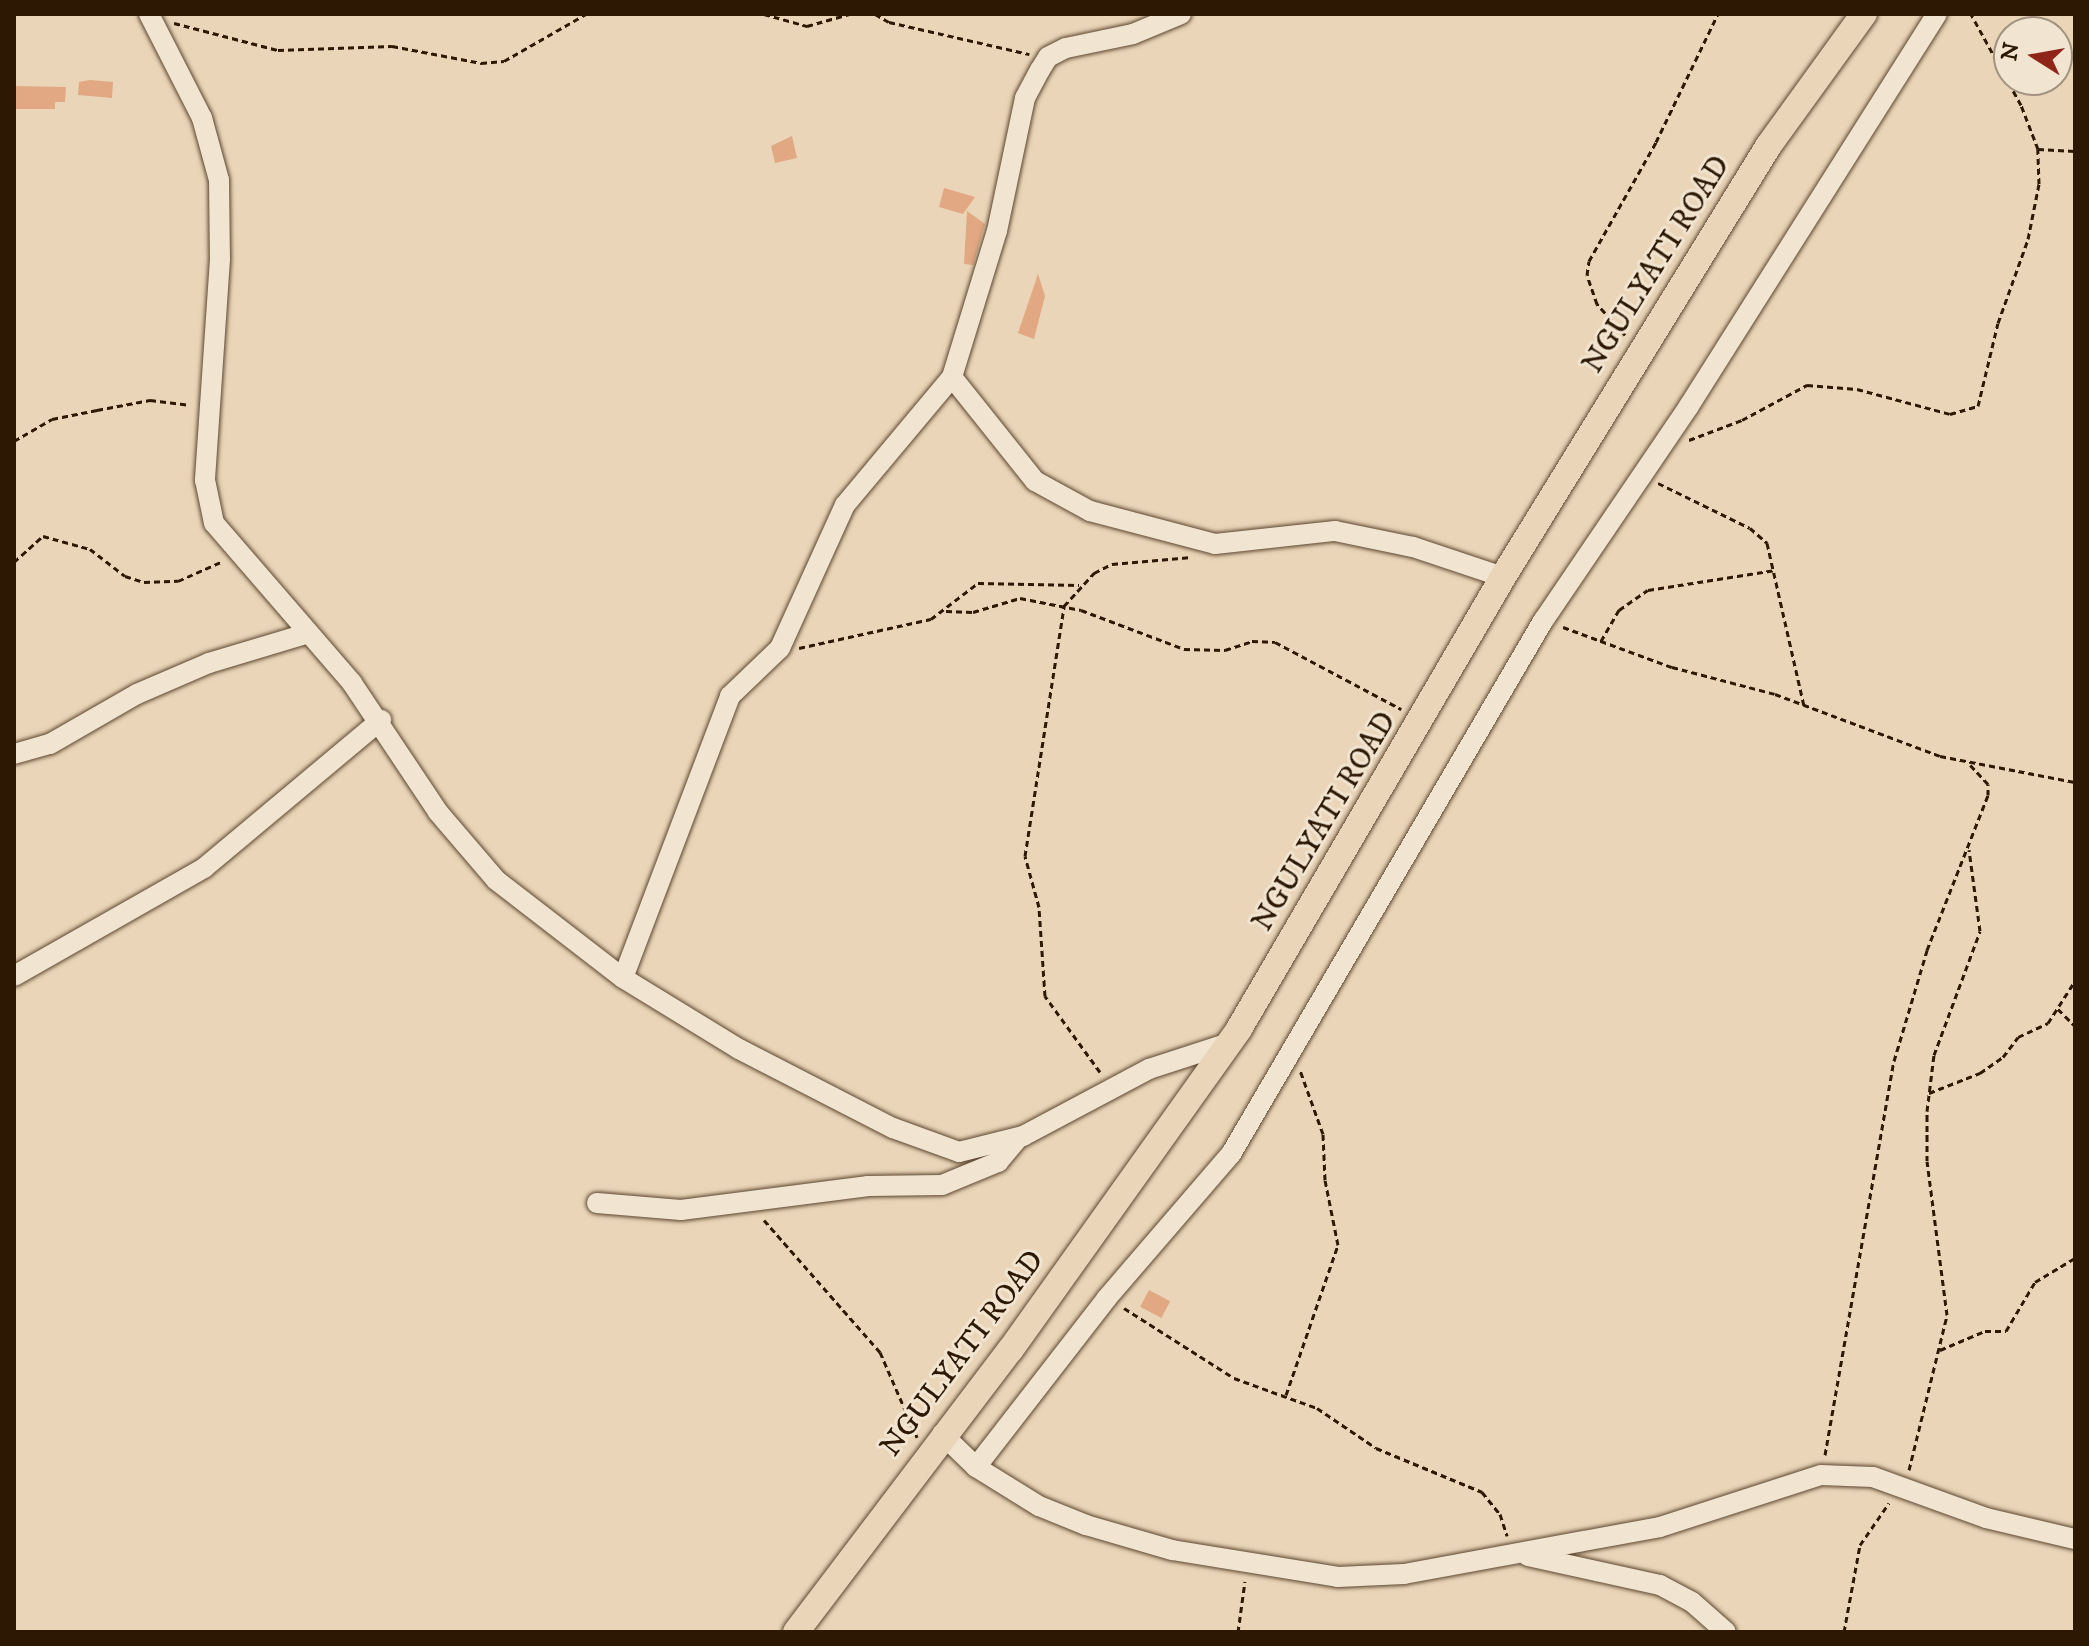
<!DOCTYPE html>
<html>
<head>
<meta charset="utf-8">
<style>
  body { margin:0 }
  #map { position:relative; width:2089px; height:1646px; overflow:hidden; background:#ead5b8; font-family:"IM FELL DW Pica",serif }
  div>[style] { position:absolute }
  .building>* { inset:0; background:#e2a883; transform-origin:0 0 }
  .path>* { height:3px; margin-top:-1.5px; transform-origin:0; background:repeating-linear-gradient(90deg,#2c1803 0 6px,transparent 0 10px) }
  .roads { filter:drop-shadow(0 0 2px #5c4730) drop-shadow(0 0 2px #5c4730) }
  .minor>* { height:20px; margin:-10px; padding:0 10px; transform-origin:10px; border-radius:10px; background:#f1e4d1 }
  .major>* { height:26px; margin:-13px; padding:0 13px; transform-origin:13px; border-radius:13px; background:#ead5b8 }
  span { translate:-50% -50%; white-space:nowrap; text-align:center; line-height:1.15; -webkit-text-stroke:6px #f1e4d1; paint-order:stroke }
  .street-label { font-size:30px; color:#2c1803 }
  .frame { position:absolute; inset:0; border:16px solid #2c1803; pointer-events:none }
  .north { position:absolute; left:1993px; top:16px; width:80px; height:80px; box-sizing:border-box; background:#f1e4d1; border:2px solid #a2927f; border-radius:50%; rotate:281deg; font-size:22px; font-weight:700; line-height:32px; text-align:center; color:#2c1803 }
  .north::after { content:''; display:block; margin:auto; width:28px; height:36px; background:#8f2418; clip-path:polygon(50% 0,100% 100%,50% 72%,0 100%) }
</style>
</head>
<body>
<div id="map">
  <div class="building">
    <div style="clip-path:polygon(90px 80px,113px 82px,112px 98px,78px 95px,79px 82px)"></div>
    <div style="clip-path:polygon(14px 86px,66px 87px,65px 102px,55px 102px,55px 109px,14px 109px)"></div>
    <div style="clip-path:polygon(792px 136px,797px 158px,775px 163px,771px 146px)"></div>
    <div style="clip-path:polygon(944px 188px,975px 197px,963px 214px,939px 207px)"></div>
    <div style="clip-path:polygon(967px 211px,985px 224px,973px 265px,964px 264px)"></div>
    <div style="clip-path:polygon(1038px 274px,1045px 296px,1034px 339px,1018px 333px)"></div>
    <div style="left:1149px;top:1290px;width:24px;height:19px;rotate:28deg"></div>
  </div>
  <div class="path">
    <div style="left:764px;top:14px;width:45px;rotate:15.6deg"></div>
    <div style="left:807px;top:26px;width:44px;rotate:-15.9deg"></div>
    <div style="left:875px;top:14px;width:16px;rotate:30deg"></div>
    <div style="left:889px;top:22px;width:144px;rotate:12.9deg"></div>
    <div style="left:174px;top:23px;width:107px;rotate:14.6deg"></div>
    <div style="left:278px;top:50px;width:114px;rotate:-2deg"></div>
    <div style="left:392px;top:46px;width:91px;rotate:10.8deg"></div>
    <div style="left:481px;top:63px;width:23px;rotate:-5deg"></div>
    <div style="left:504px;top:61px;width:95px;rotate:-29.8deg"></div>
    <div style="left:2038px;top:149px;width:37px;rotate:3deg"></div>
    <div style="left:1625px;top:335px;width:42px;rotate:-132.1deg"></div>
    <div style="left:1597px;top:304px;width:31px;rotate:-109deg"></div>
    <div style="left:1587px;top:275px;width:14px;rotate:-82deg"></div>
    <div style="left:1589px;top:261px;width:137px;rotate:-60.6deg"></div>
    <div style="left:1656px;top:142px;width:142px;rotate:-64.2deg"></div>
    <div style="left:1689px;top:440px;width:57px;rotate:-20.7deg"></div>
    <div style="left:1742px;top:420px;width:74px;rotate:-28.3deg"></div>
    <div style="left:1807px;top:385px;width:50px;rotate:4.6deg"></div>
    <div style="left:1857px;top:389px;width:96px;rotate:15deg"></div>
    <div style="left:1950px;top:414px;width:29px;rotate:-16deg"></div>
    <div style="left:1978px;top:406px;width:85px;rotate:-76.5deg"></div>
    <div style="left:1998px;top:323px;width:89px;rotate:-70.3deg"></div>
    <div style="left:2028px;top:239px;width:56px;rotate:-78.7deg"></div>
    <div style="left:2039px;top:184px;width:35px;rotate:-92deg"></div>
    <div style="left:2038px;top:149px;width:47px;rotate:-111.1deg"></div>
    <div style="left:2021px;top:105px;width:104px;rotate:-118.8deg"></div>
    <div style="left:14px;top:441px;width:44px;rotate:-30.1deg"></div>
    <div style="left:52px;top:419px;width:46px;rotate:-11.3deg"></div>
    <div style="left:97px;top:410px;width:54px;rotate:-10.7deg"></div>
    <div style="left:150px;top:400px;width:39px;rotate:7deg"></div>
    <div style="left:1658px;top:483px;width:102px;rotate:26.1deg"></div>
    <div style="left:1750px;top:528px;width:23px;rotate:41deg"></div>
    <div style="left:1767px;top:543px;width:167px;rotate:77.2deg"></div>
    <div style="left:14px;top:562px;width:39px;rotate:-42deg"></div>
    <div style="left:43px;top:536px;width:49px;rotate:15.5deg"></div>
    <div style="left:90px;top:549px;width:44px;rotate:37.6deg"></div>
    <div style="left:125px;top:576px;width:20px;rotate:18deg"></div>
    <div style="left:144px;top:582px;width:34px;rotate:-2deg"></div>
    <div style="left:178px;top:581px;width:49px;rotate:-24deg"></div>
    <div style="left:946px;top:611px;width:27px;rotate:2deg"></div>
    <div style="left:973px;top:612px;width:49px;rotate:-16.6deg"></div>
    <div style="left:1020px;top:598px;width:62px;rotate:11.1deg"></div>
    <div style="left:1081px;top:610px;width:110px;rotate:20.7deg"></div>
    <div style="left:1184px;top:649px;width:41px;rotate:1.4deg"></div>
    <div style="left:1225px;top:650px;width:28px;rotate:-18deg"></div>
    <div style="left:1252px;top:641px;width:23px;rotate:2deg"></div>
    <div style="left:1275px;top:642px;width:143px;rotate:28deg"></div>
    <div style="left:1563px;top:627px;width:116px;rotate:20.2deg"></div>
    <div style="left:1672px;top:667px;width:106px;rotate:14.7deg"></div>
    <div style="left:1775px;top:694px;width:176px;rotate:20.6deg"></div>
    <div style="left:1940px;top:756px;width:137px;rotate:10.9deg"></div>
    <div style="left:1601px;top:641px;width:36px;rotate:-60deg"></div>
    <div style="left:1619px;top:610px;width:35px;rotate:-35deg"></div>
    <div style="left:1648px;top:590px;width:129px;rotate:-8.9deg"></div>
    <div style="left:799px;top:648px;width:135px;rotate:-12.4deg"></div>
    <div style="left:931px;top:619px;width:59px;rotate:-37.5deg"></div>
    <div style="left:978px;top:583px;width:101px;rotate:1.1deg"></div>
    <div style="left:2058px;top:1009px;width:24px;rotate:45deg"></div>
    <div style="left:1100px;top:1072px;width:94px;rotate:-125.9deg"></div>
    <div style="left:1045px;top:996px;width:89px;rotate:-93.9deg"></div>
    <div style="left:1039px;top:907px;width:53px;rotate:-105.4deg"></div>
    <div style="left:1025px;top:856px;width:253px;rotate:-81.1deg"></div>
    <div style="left:1064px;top:606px;width:45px;rotate:-47.7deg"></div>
    <div style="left:1094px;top:573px;width:20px;rotate:-27deg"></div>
    <div style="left:1112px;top:564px;width:80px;rotate:-5deg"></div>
    <div style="left:1929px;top:1093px;width:55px;rotate:-21.4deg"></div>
    <div style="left:1980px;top:1073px;width:28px;rotate:-35deg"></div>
    <div style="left:2003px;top:1057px;width:25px;rotate:-53deg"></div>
    <div style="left:2018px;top:1037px;width:33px;rotate:-25deg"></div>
    <div style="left:2048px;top:1023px;width:50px;rotate:-57.3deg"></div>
    <div style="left:764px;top:1220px;width:176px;rotate:48.7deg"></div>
    <div style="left:880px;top:1352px;width:93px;rotate:66.5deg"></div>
    <div style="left:1124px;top:1308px;width:130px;rotate:32.5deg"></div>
    <div style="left:1234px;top:1378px;width:88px;rotate:19.9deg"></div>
    <div style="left:1317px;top:1408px;width:71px;rotate:34.1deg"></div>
    <div style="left:1376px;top:1448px;width:115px;rotate:22.5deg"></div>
    <div style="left:1482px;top:1492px;width:28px;rotate:51deg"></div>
    <div style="left:1500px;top:1514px;width:23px;rotate:72deg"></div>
    <div style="left:1940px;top:1350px;width:49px;rotate:-22.9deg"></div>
    <div style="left:1985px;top:1331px;width:21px"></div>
    <div style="left:2006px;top:1331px;width:57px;rotate:-59.4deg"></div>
    <div style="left:2035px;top:1282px;width:47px;rotate:-31deg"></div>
    <div style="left:1286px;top:1395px;width:159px;rotate:-70.9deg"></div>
    <div style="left:1338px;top:1245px;width:66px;rotate:-101.3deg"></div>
    <div style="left:1325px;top:1180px;width:46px;rotate:-92.5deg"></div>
    <div style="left:1323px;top:1134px;width:68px;rotate:-109.8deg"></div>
    <div style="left:1825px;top:1455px;width:400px;rotate:-80.1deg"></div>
    <div style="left:1894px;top:1061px;width:116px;rotate:-73.4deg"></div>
    <div style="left:1927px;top:950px;width:167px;rotate:-68.5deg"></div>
    <div style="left:1988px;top:795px;width:11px;rotate:-90deg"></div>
    <div style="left:1988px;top:784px;width:26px;rotate:-133deg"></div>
    <div style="left:1909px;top:1470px;width:160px;rotate:-76.2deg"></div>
    <div style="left:1947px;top:1315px;width:155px;rotate:-97.4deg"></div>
    <div style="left:1927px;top:1161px;width:50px;rotate:-90deg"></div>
    <div style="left:1927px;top:1111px;width:56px;rotate:-82.9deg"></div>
    <div style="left:1934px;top:1055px;width:132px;rotate:-69.6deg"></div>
    <div style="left:1980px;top:931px;width:82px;rotate:-97.7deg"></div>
    <div style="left:1238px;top:1632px;width:51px;rotate:-82.2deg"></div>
    <div style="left:1844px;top:1632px;width:88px;rotate:-79.6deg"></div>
    <div style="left:1860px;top:1545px;width:51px;rotate:-55.4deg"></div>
  </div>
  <div class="roads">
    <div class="minor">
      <div style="left:149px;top:14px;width:117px;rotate:63deg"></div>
      <div style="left:202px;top:118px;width:64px;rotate:74.7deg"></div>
      <div style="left:219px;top:180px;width:79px;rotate:89.3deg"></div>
      <div style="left:220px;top:259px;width:222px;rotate:93.9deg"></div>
      <div style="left:205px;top:480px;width:44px;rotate:78.2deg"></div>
      <div style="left:214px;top:523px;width:211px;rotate:49.2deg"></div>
      <div style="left:352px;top:683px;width:155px;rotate:56.3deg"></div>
      <div style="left:438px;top:812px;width:89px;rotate:49.5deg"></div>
      <div style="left:496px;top:880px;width:160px;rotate:37.7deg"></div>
      <div style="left:623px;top:978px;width:136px;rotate:31.5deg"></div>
      <div style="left:739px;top:1049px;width:173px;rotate:27.2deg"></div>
      <div style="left:893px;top:1128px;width:70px;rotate:20deg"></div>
      <div style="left:959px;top:1152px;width:66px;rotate:-14deg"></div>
      <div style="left:1023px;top:1136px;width:143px;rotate:-28deg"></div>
      <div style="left:1149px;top:1069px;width:84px;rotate:-18deg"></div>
      <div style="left:952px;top:377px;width:133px;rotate:51.4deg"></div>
      <div style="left:1035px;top:481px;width:63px;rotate:28.6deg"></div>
      <div style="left:1090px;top:511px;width:129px;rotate:14.8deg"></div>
      <div style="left:1215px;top:544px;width:121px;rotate:-6.2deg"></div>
      <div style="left:1335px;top:531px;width:80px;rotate:11.6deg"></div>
      <div style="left:1413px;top:547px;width:95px;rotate:18.4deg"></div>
      <div style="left:14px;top:754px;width:37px;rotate:-16deg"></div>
      <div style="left:50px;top:744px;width:100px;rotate:-29.9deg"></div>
      <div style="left:137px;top:694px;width:78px;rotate:-23.3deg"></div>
      <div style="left:209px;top:663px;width:104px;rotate:-16.7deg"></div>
      <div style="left:14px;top:976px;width:219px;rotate:-29.6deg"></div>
      <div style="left:204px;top:868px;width:231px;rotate:-39.9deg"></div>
      <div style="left:623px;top:978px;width:302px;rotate:-69.2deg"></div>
      <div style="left:730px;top:696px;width:69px;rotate:-43.8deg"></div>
      <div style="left:780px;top:648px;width:157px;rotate:-65.6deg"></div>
      <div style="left:845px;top:505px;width:167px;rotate:-50.1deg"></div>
      <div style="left:952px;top:377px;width:153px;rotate:-72.9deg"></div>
      <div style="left:997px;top:231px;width:136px;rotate:-78.1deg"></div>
      <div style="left:1025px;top:98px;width:32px;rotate:-62deg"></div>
      <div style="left:1040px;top:70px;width:15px;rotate:-58deg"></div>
      <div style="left:1048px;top:57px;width:20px;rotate:-27deg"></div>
      <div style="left:1066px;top:48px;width:68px;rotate:-11.8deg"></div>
      <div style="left:1133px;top:34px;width:52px;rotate:-22.6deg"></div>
      <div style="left:597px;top:1203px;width:84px;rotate:4.8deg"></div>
      <div style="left:681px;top:1210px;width:189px;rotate:-7.3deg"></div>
      <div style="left:868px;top:1186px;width:74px;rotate:-0.8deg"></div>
      <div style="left:942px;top:1185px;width:61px;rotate:-22.3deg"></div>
      <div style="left:998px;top:1162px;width:31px;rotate:-50deg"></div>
      <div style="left:942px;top:1434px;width:47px;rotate:44.1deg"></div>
      <div style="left:976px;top:1467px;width:74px;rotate:31.8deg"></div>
      <div style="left:1039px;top:1506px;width:51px;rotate:22deg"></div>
      <div style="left:1086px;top:1525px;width:90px;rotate:16.2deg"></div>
      <div style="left:1172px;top:1550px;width:168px;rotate:9.2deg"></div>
      <div style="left:1338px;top:1577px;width:66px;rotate:-2.6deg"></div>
      <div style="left:1404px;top:1574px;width:260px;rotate:-10.4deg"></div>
      <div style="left:1660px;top:1527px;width:169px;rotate:-17.9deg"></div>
      <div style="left:1821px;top:1475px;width:52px;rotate:2.2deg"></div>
      <div style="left:1873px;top:1477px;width:120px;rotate:19.9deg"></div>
      <div style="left:1986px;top:1518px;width:91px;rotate:13.3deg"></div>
      <div style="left:976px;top:1467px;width:214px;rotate:-52.2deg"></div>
      <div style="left:1107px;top:1298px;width:190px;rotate:-49.3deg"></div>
      <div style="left:1231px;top:1154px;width:618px;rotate:-59.66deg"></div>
      <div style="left:1543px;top:621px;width:260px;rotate:-55.8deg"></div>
      <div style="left:1689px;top:406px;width:464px;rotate:-57.7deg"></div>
      <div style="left:1528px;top:1556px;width:135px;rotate:12.4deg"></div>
      <div style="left:1660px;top:1585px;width:36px;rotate:28deg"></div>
      <div style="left:1692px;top:1602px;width:45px;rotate:41.4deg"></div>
    </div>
    <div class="major">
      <div style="left:796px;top:1632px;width:355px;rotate:-52.8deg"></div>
      <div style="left:1011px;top:1349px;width:393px;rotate:-54.5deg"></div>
      <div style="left:1239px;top:1029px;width:523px;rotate:-59.71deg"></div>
      <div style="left:1503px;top:577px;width:507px;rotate:-58.38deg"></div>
      <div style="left:1769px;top:145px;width:162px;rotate:-54.1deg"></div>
    </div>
  </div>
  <div class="street-label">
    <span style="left:1657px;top:265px;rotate:-58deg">NGULYATI ROAD</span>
    <span style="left:1325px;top:822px;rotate:-59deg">NGULYATI ROAD</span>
    <span style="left:963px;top:1354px;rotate:-53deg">NGULYATI ROAD</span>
  </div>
  <div class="frame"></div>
  <div class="north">N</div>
</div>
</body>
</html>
